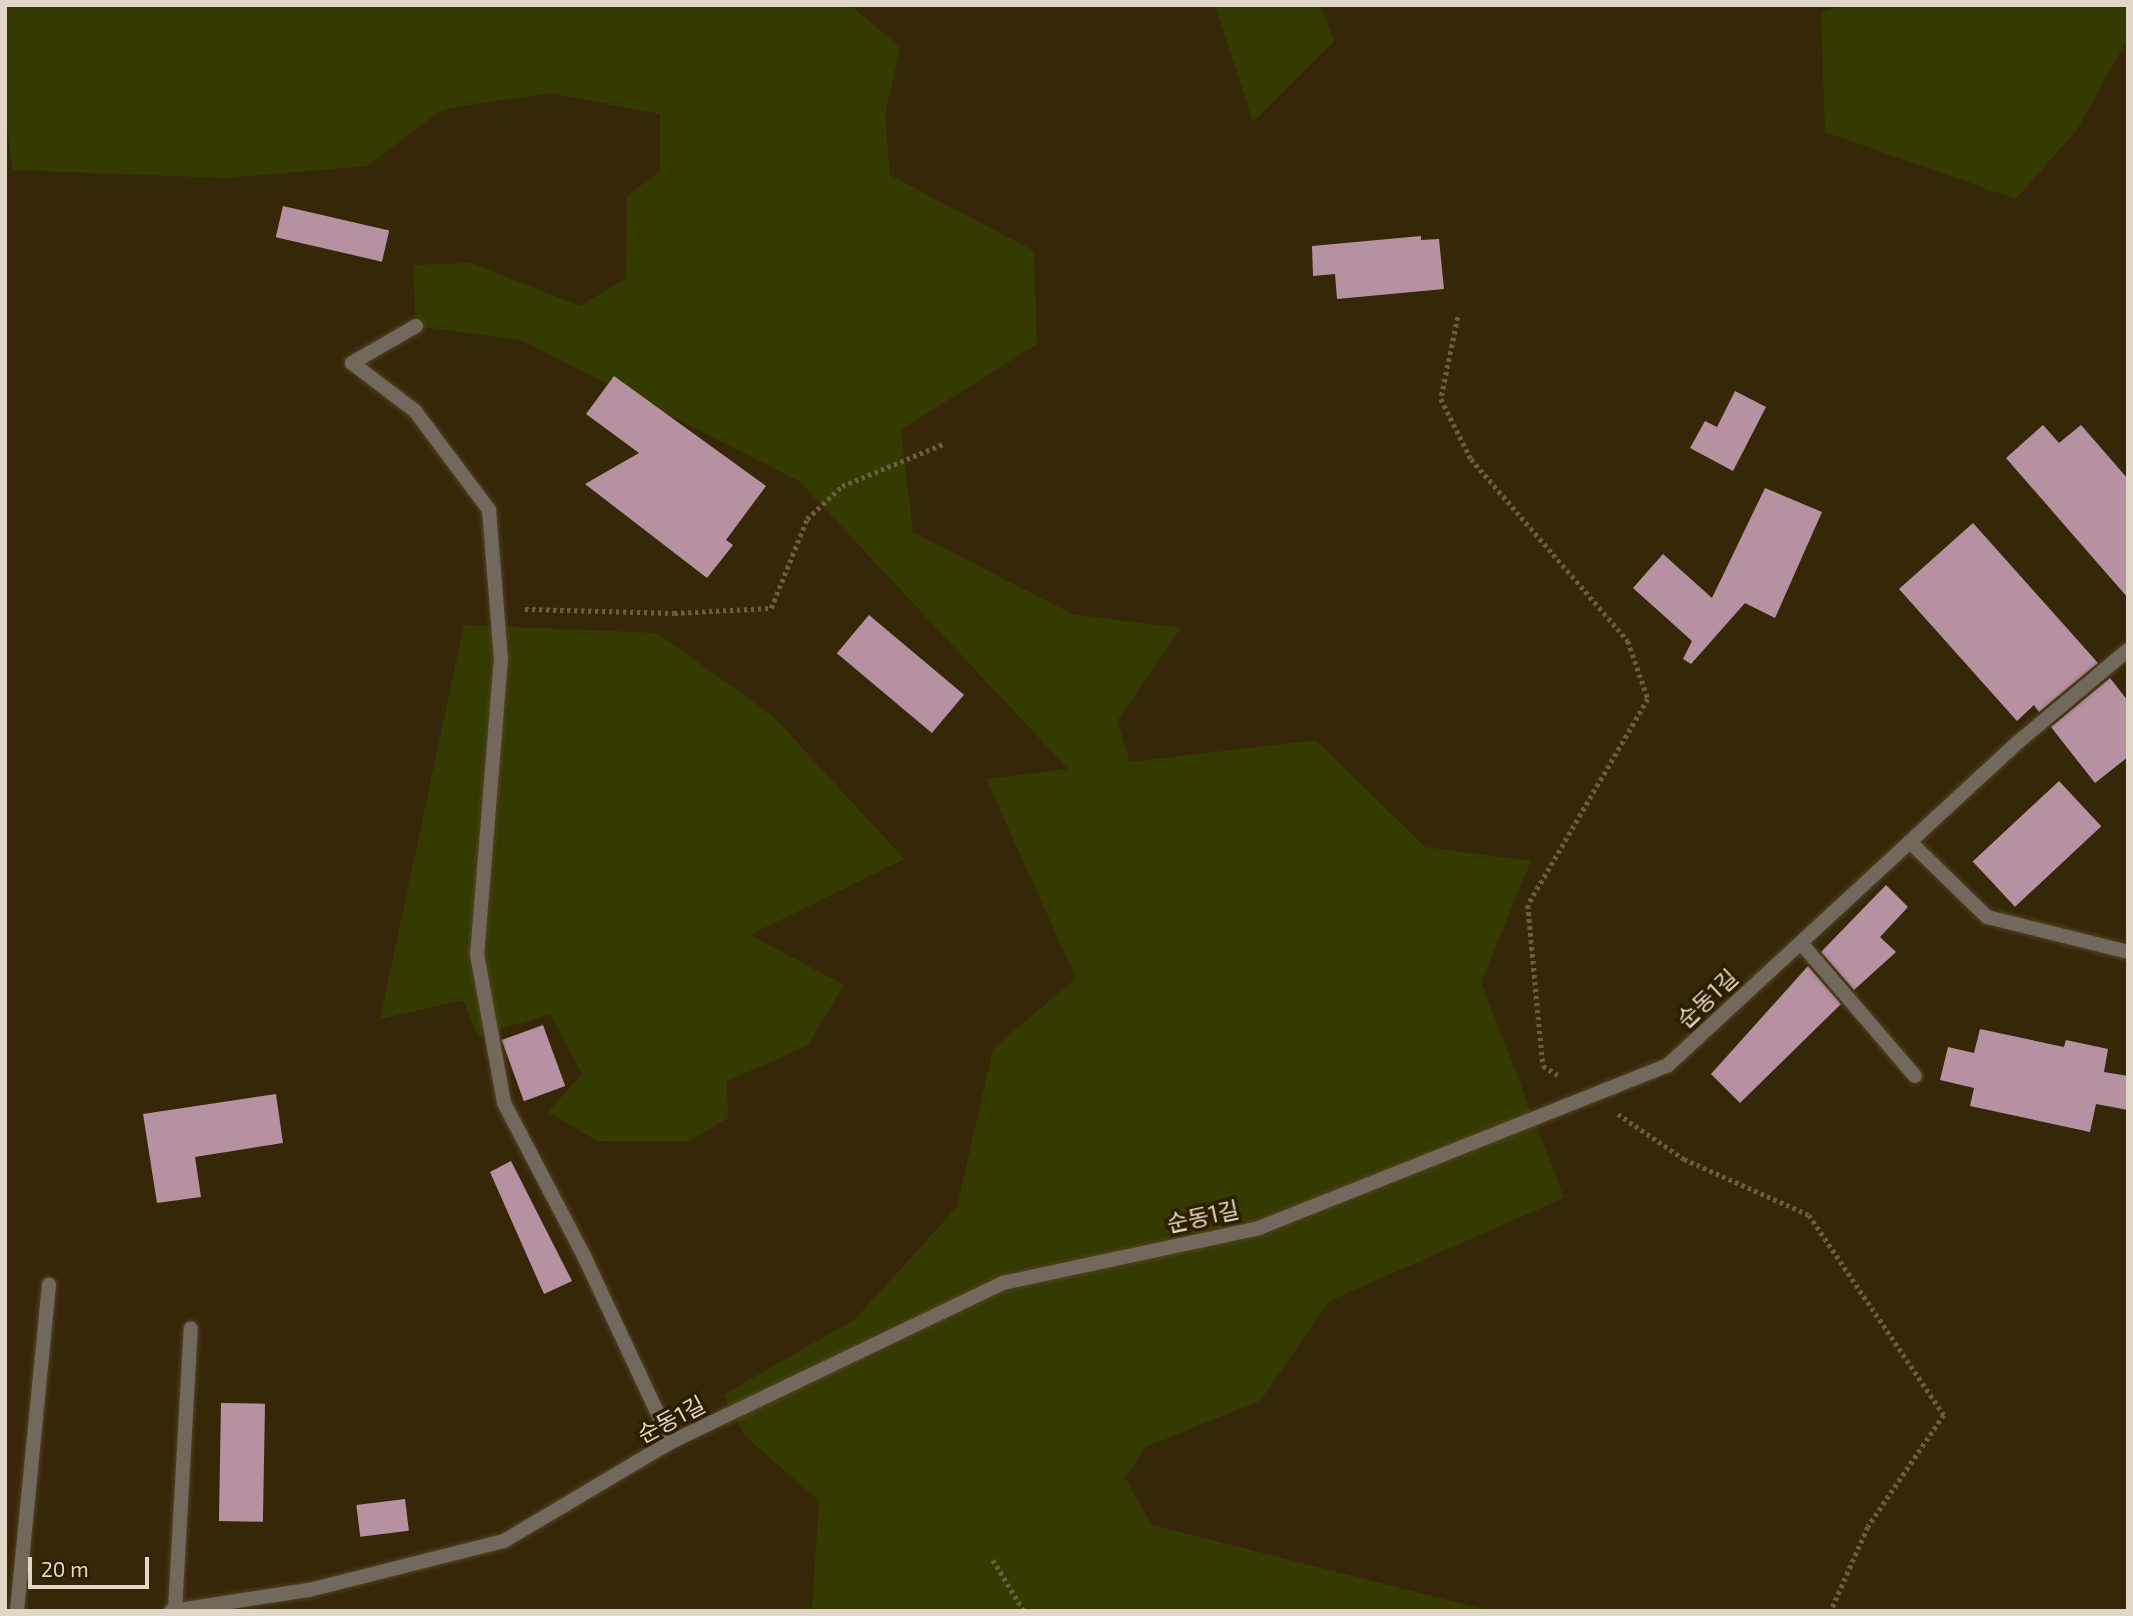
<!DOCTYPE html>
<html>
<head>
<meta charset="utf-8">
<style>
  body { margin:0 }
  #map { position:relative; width:2133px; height:1616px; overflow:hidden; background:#372709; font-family:"Exo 2","Noto Sans KR",sans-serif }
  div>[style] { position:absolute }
  .green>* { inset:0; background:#353a00 }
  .building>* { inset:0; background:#b691a1; transform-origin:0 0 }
  .path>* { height:4.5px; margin-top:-2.25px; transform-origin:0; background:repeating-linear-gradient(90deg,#6b5d43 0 3.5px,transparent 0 7px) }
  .roads { filter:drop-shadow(0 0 2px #524327) drop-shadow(0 0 2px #524327) }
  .service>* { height:14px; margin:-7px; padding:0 7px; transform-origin:7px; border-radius:7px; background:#72685b }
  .minor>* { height:14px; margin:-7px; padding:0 7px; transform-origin:7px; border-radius:7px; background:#72685b }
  span { translate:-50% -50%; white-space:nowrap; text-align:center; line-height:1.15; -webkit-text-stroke:7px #2d1e01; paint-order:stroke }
  .street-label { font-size:23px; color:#e1d7c7 }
  .frame { position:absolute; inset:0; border:7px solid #e1d7c7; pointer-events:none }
  .scale { position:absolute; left:28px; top:1557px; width:121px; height:32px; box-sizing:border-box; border:4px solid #e1d7c7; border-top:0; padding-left:9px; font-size:21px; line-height:24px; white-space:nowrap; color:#e1d7c7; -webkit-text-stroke:5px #2d1e01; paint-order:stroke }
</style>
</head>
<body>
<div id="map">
  <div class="green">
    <div style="clip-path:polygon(5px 5px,850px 5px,900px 47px,885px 114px,890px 175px,1034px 251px,1037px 344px,901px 430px,913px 532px,1072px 614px,1181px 628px,1117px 721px,1130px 762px,1316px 740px,1425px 847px,1531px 861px,1481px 982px,1564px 1198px,1329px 1301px,1261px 1400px,1146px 1447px,1125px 1478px,1152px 1525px,1491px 1611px,812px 1611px,819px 1501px,745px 1436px,723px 1395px,855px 1319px,957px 1207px,993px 1049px,1076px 978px,986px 779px,1068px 769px,799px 481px,521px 340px,416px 326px,413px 265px,471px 263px,580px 306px,626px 278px,627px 196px,660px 171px,660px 114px,550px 93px,443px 109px,367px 166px,227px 178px,13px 170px,5px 115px)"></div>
    <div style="clip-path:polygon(1215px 5px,1320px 5px,1334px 41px,1253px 122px)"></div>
    <div style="clip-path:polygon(1845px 5px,2128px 5px,2128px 38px,2076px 131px,2016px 199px,1825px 132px,1821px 13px)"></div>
    <div style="clip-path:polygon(464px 625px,657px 633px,772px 715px,904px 859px,750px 935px,844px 985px,807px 1046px,727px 1081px,728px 1118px,689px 1141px,597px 1141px,548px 1112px,582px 1074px,550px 1014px,478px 1036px,463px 1000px,380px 1019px)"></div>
  </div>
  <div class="building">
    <div style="left:283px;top:206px;width:109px;height:32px;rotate:13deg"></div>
    <div style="clip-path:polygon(1421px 236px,1421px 240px,1439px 239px,1444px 289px,1337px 299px,1335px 274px,1313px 276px,1312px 246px)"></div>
    <div style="clip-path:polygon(614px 376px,766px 486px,726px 540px,733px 545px,707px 578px,585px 484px,639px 453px,586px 414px)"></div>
    <div style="clip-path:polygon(1735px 391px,1766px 407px,1733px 471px,1690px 448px,1705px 421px,1717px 427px)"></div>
    <div style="clip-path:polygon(2043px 425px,2059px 443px,2081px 425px,2128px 479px,2128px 598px,2006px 458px)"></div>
    <div style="clip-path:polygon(1765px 488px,1822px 512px,1775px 618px,1745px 603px,1691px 664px,1683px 659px,1692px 641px,1633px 588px,1663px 554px,1712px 598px)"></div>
    <div style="clip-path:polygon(1973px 523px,2098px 663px,2039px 712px,2034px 705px,2017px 721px,1899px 589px)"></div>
    <div style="left:869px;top:615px;width:124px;height:50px;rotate:40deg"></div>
    <div style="clip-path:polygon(2110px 678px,2128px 701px,2128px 757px,2095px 783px,2051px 727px)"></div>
    <div style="left:2059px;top:781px;width:62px;height:118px;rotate:47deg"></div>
    <div style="clip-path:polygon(1886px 885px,1908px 907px,1880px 937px,1896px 952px,1854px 990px,1821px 952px)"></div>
    <div style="clip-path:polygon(1808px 966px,1841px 1004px,1740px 1103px,1711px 1074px)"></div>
    <div style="left:543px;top:1025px;width:65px;height:44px;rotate:70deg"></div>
    <div style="clip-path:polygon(1980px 1029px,2064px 1047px,2066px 1040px,2108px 1049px,2104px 1072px,2128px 1076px,2128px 1110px,2096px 1104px,2090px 1132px,1970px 1106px,1974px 1088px,1940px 1080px,1948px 1047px,1974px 1053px)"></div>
    <div style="clip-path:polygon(276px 1094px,283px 1143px,195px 1157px,201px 1197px,157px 1203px,143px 1114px)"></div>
    <div style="clip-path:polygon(511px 1161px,572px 1281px,544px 1294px,490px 1172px)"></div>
    <div style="left:221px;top:1403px;width:44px;height:118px;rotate:1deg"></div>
    <div style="left:405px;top:1499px;width:32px;height:49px;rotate:83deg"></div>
  </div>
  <div class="path">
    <div style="left:1458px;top:317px;width:84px;rotate:101.7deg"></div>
    <div style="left:1441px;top:399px;width:67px;rotate:63.4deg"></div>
    <div style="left:1471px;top:459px;width:240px;rotate:49.2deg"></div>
    <div style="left:1628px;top:641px;width:61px;rotate:71deg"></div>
    <div style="left:1648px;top:699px;width:238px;rotate:120.2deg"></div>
    <div style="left:1528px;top:905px;width:162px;rotate:84.7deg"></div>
    <div style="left:1543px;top:1066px;width:21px;rotate:31deg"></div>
    <div style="left:525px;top:609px;width:149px;rotate:1.5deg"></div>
    <div style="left:674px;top:613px;width:97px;rotate:-3deg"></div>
    <div style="left:771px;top:608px;width:96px;rotate:-68deg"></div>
    <div style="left:807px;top:519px;width:48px;rotate:-43.3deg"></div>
    <div style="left:842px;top:486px;width:109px;rotate:-22.6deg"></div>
    <div style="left:1618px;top:1114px;width:80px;rotate:34.3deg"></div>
    <div style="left:1684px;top:1159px;width:137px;rotate:24.1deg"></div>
    <div style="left:1809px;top:1215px;width:241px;rotate:56deg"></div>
    <div style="left:1944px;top:1415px;width:135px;rotate:124.2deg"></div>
    <div style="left:1868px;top:1527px;width:92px;rotate:113.8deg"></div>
    <div style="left:993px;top:1560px;width:60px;rotate:58.7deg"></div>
  </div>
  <div class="roads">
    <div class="service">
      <div style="left:416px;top:326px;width:74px;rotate:150deg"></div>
      <div style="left:352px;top:363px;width:79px;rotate:37.3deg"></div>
      <div style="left:415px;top:411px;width:124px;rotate:53.2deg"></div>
      <div style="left:489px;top:510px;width:148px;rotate:85.4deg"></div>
      <div style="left:501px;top:658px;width:297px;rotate:94.6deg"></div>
      <div style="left:477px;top:954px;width:151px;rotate:79.7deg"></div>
      <div style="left:504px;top:1103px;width:173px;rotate:62.4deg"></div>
      <div style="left:584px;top:1256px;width:205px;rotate:64.9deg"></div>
      <div style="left:175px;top:1610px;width:282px;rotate:-86.8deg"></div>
      <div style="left:17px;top:1611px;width:328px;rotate:-84.4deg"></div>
    </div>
    <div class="minor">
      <div style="left:1910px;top:842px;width:107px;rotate:44.2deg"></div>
      <div style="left:1987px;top:917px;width:145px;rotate:13.9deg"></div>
      <div style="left:1801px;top:943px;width:175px;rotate:49.4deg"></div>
      <div style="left:171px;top:1611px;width:140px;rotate:-8.7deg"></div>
      <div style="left:309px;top:1590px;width:201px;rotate:-14.1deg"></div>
      <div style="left:504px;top:1541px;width:194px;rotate:-30.7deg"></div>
      <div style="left:671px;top:1442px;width:368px;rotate:-25.6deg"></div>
      <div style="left:1003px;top:1283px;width:262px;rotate:-12.1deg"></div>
      <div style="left:1259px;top:1228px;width:439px;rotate:-21.7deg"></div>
      <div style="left:1667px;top:1066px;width:476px;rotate:-42.7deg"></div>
      <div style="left:2017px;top:743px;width:145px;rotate:-40deg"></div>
    </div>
  </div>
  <div class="street-label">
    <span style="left:1707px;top:998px;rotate:-43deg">순동1길</span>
    <span style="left:1203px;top:1216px;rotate:-12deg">순동1길</span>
    <span style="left:671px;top:1419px;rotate:-28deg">순동1길</span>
  </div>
  <div class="frame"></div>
  <div class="scale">20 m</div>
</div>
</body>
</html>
